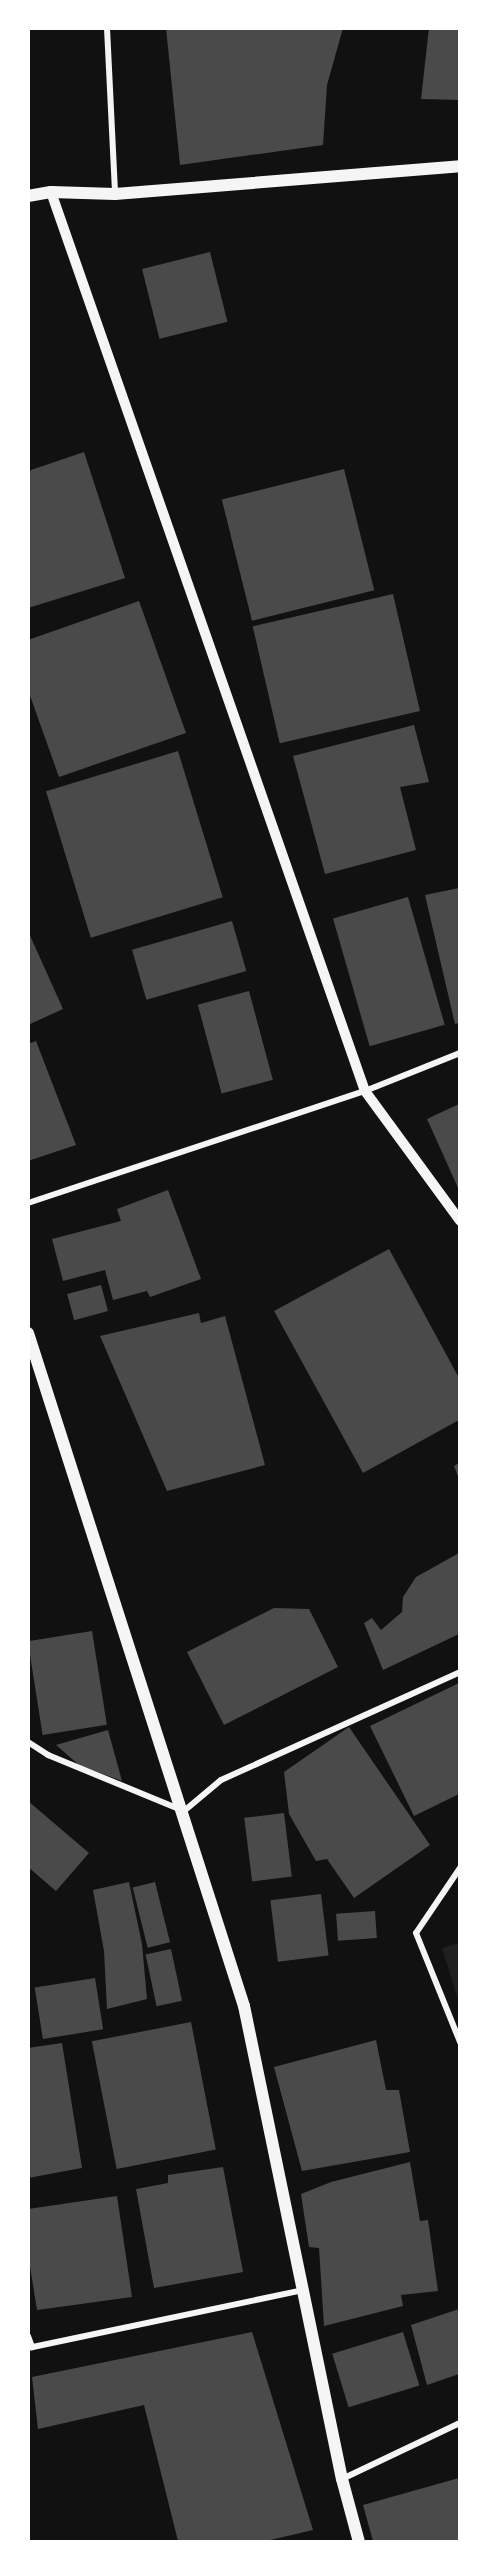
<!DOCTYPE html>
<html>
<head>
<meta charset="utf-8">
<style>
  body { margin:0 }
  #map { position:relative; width:488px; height:2570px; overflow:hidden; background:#111; font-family:"IBM Plex Serif",serif }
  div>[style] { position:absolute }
  .green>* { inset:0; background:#202020 }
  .building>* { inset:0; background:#4a4a4a; transform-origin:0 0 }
  .minor>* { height:6px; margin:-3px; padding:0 3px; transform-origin:3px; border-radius:3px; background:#f5f5f5 }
  .tertiary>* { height:10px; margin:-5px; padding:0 5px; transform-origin:5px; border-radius:5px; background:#f5f5f5 }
  .secondary>* { height:12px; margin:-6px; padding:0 6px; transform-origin:6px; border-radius:6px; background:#f5f5f5 }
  span { translate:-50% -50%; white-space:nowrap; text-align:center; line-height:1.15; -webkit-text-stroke:6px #fff; paint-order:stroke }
  .frame { position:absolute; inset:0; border:30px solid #fff; pointer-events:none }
</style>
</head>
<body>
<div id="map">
  <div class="green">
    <div style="clip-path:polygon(459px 1943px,460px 1943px,459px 2003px,442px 1948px)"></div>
  </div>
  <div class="building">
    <div style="clip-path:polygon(166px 28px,343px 28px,327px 85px,323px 145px,180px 165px)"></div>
    <div style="clip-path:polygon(429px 28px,459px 28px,459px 100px,421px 99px)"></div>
    <div style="left:210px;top:252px;width:72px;height:70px;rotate:76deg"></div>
    <div style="clip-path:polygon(84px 452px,125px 578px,28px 608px,28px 471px)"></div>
    <div style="left:344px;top:469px;width:125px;height:126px;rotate:76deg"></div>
    <div style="left:393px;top:594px;width:120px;height:144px;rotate:77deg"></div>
    <div style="clip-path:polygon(139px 601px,186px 733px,59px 777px,28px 690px,28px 640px)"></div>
    <div style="clip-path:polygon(414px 725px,429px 782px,400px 787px,416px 850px,325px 874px,293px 756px)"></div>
    <div style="left:178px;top:751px;width:153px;height:138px;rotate:73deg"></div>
    <div style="clip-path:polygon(459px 888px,459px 1023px,455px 1024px,425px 895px)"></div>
    <div style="left:408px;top:897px;width:133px;height:78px;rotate:74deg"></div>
    <div style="left:232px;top:921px;width:52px;height:104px;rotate:74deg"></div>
    <div style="clip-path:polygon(28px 931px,63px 1009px,28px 1025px)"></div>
    <div style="left:249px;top:991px;width:92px;height:53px;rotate:75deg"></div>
    <div style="clip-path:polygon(36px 1041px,76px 1145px,28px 1161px,28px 1044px)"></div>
    <div style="clip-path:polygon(459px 1104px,459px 1190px,427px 1119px)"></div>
    <div style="clip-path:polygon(168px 1190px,201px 1279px,150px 1297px,147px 1291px,113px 1300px,105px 1270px,63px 1281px,52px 1239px,121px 1221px,117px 1209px)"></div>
    <div style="clip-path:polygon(389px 1249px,459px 1378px,459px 1420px,363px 1473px,274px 1311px)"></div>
    <div style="left:101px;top:1285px;width:27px;height:35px;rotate:75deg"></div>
    <div style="clip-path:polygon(199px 1313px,201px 1323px,225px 1316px,265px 1465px,167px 1491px,100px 1336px)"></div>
    <div style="clip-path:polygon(459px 1463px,459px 1479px,454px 1466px)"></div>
    <div style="clip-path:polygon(459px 1553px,459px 1634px,383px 1670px,364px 1623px,372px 1618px,381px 1630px,402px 1612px,403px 1597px,416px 1577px)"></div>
    <div style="clip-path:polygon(274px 1608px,309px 1609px,338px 1667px,224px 1725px,187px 1652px)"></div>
    <div style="left:92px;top:1631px;width:95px;height:65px;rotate:81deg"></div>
    <div style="clip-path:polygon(459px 1683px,459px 1794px,414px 1816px,370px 1726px)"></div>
    <div style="clip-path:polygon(349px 1727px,430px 1845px,354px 1898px,327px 1859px,316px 1861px,289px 1814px,284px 1772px)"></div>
    <div style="clip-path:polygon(108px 1730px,122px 1781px,79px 1765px,56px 1745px)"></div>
    <div style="clip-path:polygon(28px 1801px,89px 1853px,56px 1891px,28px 1867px)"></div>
    <div style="left:284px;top:1813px;width:64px;height:40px;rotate:83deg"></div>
    <div style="clip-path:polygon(129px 1882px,142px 1944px,147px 1999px,107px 2009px,104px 1951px,93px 1890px)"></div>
    <div style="left:155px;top:1882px;width:62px;height:23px;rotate:76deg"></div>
    <div style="left:321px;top:1894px;width:62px;height:51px;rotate:83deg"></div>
    <div style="left:375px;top:1911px;width:27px;height:39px;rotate:86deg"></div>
    <div style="left:171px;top:1949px;width:53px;height:26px;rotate:78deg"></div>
    <div style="left:95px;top:1978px;width:52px;height:61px;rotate:81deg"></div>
    <div style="left:191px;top:2022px;width:130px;height:101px;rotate:79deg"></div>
    <div style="clip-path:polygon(376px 2040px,386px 2090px,399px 2090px,410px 2152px,302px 2171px,274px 2067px)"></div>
    <div style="clip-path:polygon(62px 2043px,82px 2168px,28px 2178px,28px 2048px)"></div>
    <div style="clip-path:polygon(410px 2162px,420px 2221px,428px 2220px,438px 2291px,401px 2295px,403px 2306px,324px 2326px,319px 2248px,309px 2247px,301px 2194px,331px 2182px)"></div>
    <div style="clip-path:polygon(223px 2167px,243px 2272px,154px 2288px,136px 2189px,168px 2183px,168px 2175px)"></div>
    <div style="clip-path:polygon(117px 2196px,132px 2297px,37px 2310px,28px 2254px,28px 2209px)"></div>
    <div style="clip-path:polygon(459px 2309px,459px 2374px,427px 2385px,411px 2325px)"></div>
    <div style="clip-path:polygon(252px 2332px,313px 2530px,266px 2541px,178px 2541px,144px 2405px,38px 2429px,32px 2377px)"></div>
    <div style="left:403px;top:2332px;width:56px;height:74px;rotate:73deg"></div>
    <div style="clip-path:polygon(459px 2478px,459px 2541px,373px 2541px,363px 2505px)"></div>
  </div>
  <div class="minor">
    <div style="left:107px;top:28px;width:166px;rotate:87.2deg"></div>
    <div style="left:28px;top:1203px;width:355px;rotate:-18.4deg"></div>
    <div style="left:365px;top:1091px;width:102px;rotate:-21.8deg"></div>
    <div style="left:28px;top:1742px;width:24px;rotate:33deg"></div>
    <div style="left:48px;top:1755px;width:147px;rotate:22.4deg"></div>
    <div style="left:184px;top:1811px;width:48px;rotate:-40deg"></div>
    <div style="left:221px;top:1780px;width:262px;rotate:-24.3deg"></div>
    <div style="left:460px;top:1868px;width:78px;rotate:124.1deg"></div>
    <div style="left:416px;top:1933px;width:118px;rotate:68deg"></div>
    <div style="left:28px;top:2336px;width:12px;rotate:70deg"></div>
    <div style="left:28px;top:2348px;width:282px;rotate:-11.9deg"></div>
    <div style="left:342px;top:2479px;width:131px;rotate:-25.4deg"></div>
  </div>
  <div class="tertiary">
    <div style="left:51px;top:192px;width:952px;rotate:70.75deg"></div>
    <div style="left:365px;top:1091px;width:161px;rotate:53.8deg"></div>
  </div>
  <div class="secondary">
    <div style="left:28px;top:196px;width:23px;rotate:-10deg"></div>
    <div style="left:51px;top:192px;width:64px;rotate:1.8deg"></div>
    <div style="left:115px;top:194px;width:346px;rotate:-4.6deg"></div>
    <div style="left:28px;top:1333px;width:707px;rotate:72.21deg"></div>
    <div style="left:244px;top:2006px;width:483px;rotate:78.3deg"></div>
    <div style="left:342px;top:2479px;width:65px;rotate:74.9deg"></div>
  </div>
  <div class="frame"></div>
</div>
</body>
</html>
